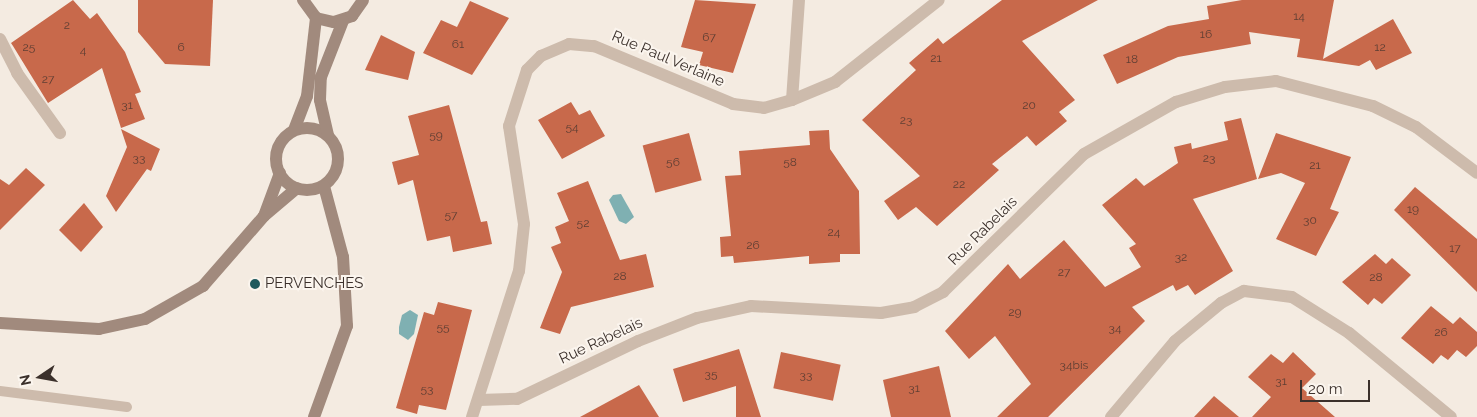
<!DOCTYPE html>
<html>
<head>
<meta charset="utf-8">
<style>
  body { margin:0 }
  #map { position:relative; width:1477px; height:417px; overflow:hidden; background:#f4ebe1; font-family:Raleway,sans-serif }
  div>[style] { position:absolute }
  .water>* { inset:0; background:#7fb0b2 }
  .building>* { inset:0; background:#c8694b; transform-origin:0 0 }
  .lane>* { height:10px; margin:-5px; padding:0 5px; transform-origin:5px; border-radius:5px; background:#cdbbac }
  .street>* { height:12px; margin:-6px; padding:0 6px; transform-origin:6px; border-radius:6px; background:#cdbbac }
  .secondary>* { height:12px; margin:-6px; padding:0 6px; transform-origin:6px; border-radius:6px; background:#a18a7d }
  .secondary>.ring { margin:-6px; padding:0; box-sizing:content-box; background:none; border:12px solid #a18a7d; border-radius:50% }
  .dots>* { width:14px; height:14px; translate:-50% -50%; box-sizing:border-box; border:2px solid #fbf5ee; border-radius:50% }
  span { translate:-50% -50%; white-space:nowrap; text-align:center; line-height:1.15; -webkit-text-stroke:4px #fbf5ee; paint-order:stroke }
  .number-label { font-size:12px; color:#5e3e33 }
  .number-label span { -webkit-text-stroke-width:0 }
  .street-label { font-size:15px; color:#3b302b }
  .poi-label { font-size:15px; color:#3b302b }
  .left { translate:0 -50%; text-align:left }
  .north { position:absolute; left:15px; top:352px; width:50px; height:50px; -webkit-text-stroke:4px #fbf5ee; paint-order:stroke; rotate:258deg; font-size:14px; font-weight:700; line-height:20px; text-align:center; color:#3b302b }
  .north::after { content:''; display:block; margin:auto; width:18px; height:22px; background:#3b302b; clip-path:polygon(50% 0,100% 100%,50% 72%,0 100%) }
  .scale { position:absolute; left:1300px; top:380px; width:70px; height:22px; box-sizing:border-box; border:2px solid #3b302b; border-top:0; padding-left:6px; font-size:15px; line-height:18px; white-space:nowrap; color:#3b302b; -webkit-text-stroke:4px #fbf5ee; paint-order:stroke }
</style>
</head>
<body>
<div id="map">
  <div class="water">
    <div style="clip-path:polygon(621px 194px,634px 217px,626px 224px,619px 221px,609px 200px,613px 195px)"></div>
    <div style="clip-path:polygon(410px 310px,418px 315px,414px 334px,408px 340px,399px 334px,399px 327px,402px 315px)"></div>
  </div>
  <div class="building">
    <div style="clip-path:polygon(73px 0,90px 19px,97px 13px,125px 52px,141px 92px,135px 94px,145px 119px,121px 128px,102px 68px,48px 103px,13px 46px,11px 43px)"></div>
    <div style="clip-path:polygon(138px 0,213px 0,210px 66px,165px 64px,138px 32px)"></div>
    <div style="clip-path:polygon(695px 0,756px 4px,733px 73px,699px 65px,703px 52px,681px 47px)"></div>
    <div style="clip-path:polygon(1002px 0,1098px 0,1022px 41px,1075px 100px,1059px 112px,1067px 121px,1036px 146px,1027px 136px,992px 164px,999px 170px,937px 226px,916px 207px,898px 220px,884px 201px,920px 176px,862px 120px,916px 70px,909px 63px,938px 38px,943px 44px)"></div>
    <div style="clip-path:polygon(1242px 0,1334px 0,1323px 59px,1393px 19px,1412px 53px,1376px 70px,1370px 60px,1359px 66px,1297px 57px,1300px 39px,1249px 32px,1251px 44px,1178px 57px,1117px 84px,1103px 55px,1168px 26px,1209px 19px,1207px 6px)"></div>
    <div style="clip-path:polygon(470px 1px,509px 18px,472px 75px,423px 53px,441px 20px,457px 27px)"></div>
    <div style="clip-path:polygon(381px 35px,415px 52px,408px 80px,365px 70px)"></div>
    <div style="clip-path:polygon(571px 102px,579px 115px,590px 110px,605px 136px,562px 159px,538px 120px)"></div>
    <div style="clip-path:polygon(449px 105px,481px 222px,487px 221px,492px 244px,453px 252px,450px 236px,427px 241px,413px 180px,398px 185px,392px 162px,419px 155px,408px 116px)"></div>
    <div style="clip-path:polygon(1241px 118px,1257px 179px,1193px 199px,1233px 271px,1195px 295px,1188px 285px,1176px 291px,1173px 285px,1132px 307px,1145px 321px,1048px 417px,997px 417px,1031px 384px,995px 336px,969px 359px,945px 331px,1008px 264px,1020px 279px,1064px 240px,1105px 287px,1141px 267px,1129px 248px,1136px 244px,1102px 205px,1136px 178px,1144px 186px,1178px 163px,1174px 147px,1191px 143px,1192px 149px,1228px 140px,1224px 122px)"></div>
    <div style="clip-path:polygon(121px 129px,160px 149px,151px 171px,147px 169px,116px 212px,106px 196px,127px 147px)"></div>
    <div style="clip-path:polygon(829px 130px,830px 149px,859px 191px,860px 254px,840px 254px,840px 262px,809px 264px,809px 256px,734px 263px,733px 256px,721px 257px,720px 237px,731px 236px,725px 176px,741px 175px,739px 151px,810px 145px,809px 131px)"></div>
    <div style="left:689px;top:133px;width:49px;height:48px;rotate:75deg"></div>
    <div style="clip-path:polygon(1276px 133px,1351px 157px,1330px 209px,1339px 212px,1316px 256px,1276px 239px,1305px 183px,1281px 173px,1258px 179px)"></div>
    <div style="clip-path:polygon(26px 168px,45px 185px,0 230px,0 179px,9px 185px)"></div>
    <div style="clip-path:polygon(588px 181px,620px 260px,646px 254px,654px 287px,571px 307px,560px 334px,540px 328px,562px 272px,551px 247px,561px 243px,555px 227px,569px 221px,557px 193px)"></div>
    <div style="clip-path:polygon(1415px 187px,1477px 239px,1477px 292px,1394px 210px)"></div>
    <div style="clip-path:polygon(84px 203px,103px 227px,81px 252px,59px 230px)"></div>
    <div style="clip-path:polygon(1375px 254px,1386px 264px,1392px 258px,1411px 275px,1382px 304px,1374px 298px,1368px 305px,1342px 282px)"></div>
    <div style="clip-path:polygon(438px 302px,472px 310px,446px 410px,419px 405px,417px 414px,396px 408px,424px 312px,434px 315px)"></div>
    <div style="clip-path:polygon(1431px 306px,1453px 324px,1460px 317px,1477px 332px,1477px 346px,1466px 357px,1457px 350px,1448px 360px,1441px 355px,1433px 364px,1401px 338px)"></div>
    <div style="clip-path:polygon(739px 349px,761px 417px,736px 417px,736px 386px,683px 402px,673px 369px)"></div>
    <div style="left:781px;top:352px;width:61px;height:37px;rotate:12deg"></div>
    <div style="clip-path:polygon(1293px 352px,1316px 374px,1302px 388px,1335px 417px,1252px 417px,1271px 397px,1248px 377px,1271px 354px,1283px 363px)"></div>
    <div style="clip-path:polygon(939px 366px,951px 417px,891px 417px,883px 380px)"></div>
    <div style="clip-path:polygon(639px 385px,659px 417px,580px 417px)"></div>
    <div style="clip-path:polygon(1214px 396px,1239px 417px,1194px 417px)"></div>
  </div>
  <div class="lane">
    <div style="left:0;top:391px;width:128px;rotate:7.2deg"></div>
  </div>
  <div class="street">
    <div style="left:0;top:39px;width:38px;rotate:63deg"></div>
    <div style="left:17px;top:73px;width:74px;rotate:54.4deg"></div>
    <div style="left:792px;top:100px;width:47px;rotate:-22.7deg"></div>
    <div style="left:835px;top:82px;width:132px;rotate:-38.3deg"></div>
    <div style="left:479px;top:400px;width:38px;rotate:-2deg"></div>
    <div style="left:517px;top:399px;width:134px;rotate:-25.6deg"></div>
    <div style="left:638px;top:341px;width:63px;rotate:-21.3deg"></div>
    <div style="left:697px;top:318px;width:55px;rotate:-12.5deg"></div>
    <div style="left:751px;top:306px;width:130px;rotate:3.1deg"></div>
    <div style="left:881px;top:313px;width:34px;rotate:-10deg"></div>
    <div style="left:914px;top:307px;width:33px;rotate:-27deg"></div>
    <div style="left:943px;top:292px;width:197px;rotate:-44.4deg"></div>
    <div style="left:1084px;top:154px;width:106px;rotate:-29.5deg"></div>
    <div style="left:1176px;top:102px;width:51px;rotate:-17deg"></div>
    <div style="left:1225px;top:87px;width:51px;rotate:-6.7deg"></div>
    <div style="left:1276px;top:81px;width:100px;rotate:14.5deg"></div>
    <div style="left:1373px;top:106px;width:48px;rotate:26deg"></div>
    <div style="left:1416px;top:127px;width:76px;rotate:37deg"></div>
    <div style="left:472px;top:417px;width:153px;rotate:-72.2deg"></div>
    <div style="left:519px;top:271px;width:47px;rotate:-83.9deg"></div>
    <div style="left:524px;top:224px;width:99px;rotate:-98.7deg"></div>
    <div style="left:509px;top:126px;width:59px;rotate:-72.2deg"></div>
    <div style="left:527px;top:70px;width:20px;rotate:-45deg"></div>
    <div style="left:541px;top:56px;width:30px;rotate:-23deg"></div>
    <div style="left:569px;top:44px;width:25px;rotate:5deg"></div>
    <div style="left:594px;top:46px;width:151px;rotate:22.6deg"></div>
    <div style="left:733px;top:104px;width:31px;rotate:7deg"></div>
    <div style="left:764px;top:108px;width:29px;rotate:-16deg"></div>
    <div style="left:792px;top:100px;width:100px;rotate:-86deg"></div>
    <div style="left:1111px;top:417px;width:99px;rotate:-49.9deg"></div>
    <div style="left:1175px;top:341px;width:60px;rotate:-39.6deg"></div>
    <div style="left:1221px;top:303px;width:26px;rotate:-28deg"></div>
    <div style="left:1244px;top:291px;width:48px;rotate:7.1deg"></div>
    <div style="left:1292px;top:297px;width:67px;rotate:32.3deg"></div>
    <div style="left:1349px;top:333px;width:132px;rotate:39.5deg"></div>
  </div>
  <div class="secondary">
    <div style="left:303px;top:0;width:22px;rotate:54deg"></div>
    <div style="left:316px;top:18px;width:18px;rotate:13deg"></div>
    <div style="left:334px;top:22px;width:19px;rotate:-18deg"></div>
    <div style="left:352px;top:16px;width:19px;rotate:-55deg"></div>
    <div class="ring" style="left:276px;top:128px;width:50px;height:50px"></div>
    <div style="left:294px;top:130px;width:36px;rotate:-69deg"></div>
    <div style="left:307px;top:96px;width:79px;rotate:-83.4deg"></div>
    <div style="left:328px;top:135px;width:36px;rotate:-103deg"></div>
    <div style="left:320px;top:100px;width:23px;rotate:-88deg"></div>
    <div style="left:321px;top:77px;width:60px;rotate:-68.6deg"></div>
    <div style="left:264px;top:216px;width:46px;rotate:-69.6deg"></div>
    <div style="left:0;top:323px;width:99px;rotate:3.5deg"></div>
    <div style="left:99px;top:329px;width:47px;rotate:-12.3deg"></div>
    <div style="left:145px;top:319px;width:67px;rotate:-29.6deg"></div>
    <div style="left:203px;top:286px;width:93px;rotate:-48.9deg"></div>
    <div style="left:264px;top:216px;width:43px;rotate:-40.3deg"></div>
    <div style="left:314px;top:417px;width:97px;rotate:-70.1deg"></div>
    <div style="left:347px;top:326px;width:69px;rotate:-93.3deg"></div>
    <div style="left:343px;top:257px;width:73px;rotate:-105deg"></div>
  </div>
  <div class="dots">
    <div style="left:255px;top:284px;background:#1f5a5e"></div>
  </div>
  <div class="number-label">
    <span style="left:1299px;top:17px">14</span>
    <span style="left:67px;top:26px">2</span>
    <span style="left:1206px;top:35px">16</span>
    <span style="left:709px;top:38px">67</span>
    <span style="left:458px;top:45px">61</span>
    <span style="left:29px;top:48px">25</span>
    <span style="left:181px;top:48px">6</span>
    <span style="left:1380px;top:48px">12</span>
    <span style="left:83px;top:51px">4</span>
    <span style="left:936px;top:59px">21</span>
    <span style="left:1132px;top:60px">18</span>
    <span style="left:48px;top:80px">27</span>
    <span style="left:127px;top:106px">31</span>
    <span style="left:1029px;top:106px">20</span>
    <span style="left:906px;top:121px">23</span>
    <span style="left:572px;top:128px">54</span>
    <span style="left:436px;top:136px">59</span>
    <span style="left:139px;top:159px">33</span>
    <span style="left:1209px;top:159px">23</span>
    <span style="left:673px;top:163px">56</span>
    <span style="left:790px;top:163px">58</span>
    <span style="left:1315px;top:166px">21</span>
    <span style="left:959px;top:185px">22</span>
    <span style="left:1413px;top:210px">19</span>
    <span style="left:451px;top:216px">57</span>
    <span style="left:1310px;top:221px">30</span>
    <span style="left:583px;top:224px">52</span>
    <span style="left:834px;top:233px">24</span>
    <span style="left:753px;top:246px">26</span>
    <span style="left:1455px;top:249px">17</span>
    <span style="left:1181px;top:258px">32</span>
    <span style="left:1064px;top:273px">27</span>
    <span style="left:620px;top:277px">28</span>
    <span style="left:1376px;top:278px">28</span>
    <span style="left:1015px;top:313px">29</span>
    <span style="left:443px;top:328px">55</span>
    <span style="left:1115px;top:329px">34</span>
    <span style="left:1441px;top:333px">26</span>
    <span style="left:1074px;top:366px">34bis</span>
    <span style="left:711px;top:375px">35</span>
    <span style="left:806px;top:376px">33</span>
    <span style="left:1281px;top:382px">31</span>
    <span style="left:914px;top:389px">31</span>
    <span style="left:427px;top:390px">53</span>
  </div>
  <div class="street-label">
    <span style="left:668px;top:59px;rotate:23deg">Rue Paul Verlaine</span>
    <span style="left:983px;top:231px;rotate:-45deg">Rue Rabelais</span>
    <span style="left:601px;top:341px;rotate:-25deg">Rue Rabelais</span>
  </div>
  <div class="poi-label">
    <span class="left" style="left:265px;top:284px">PERVENCHES</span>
  </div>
  <div class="north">N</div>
  <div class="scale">20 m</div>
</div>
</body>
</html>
